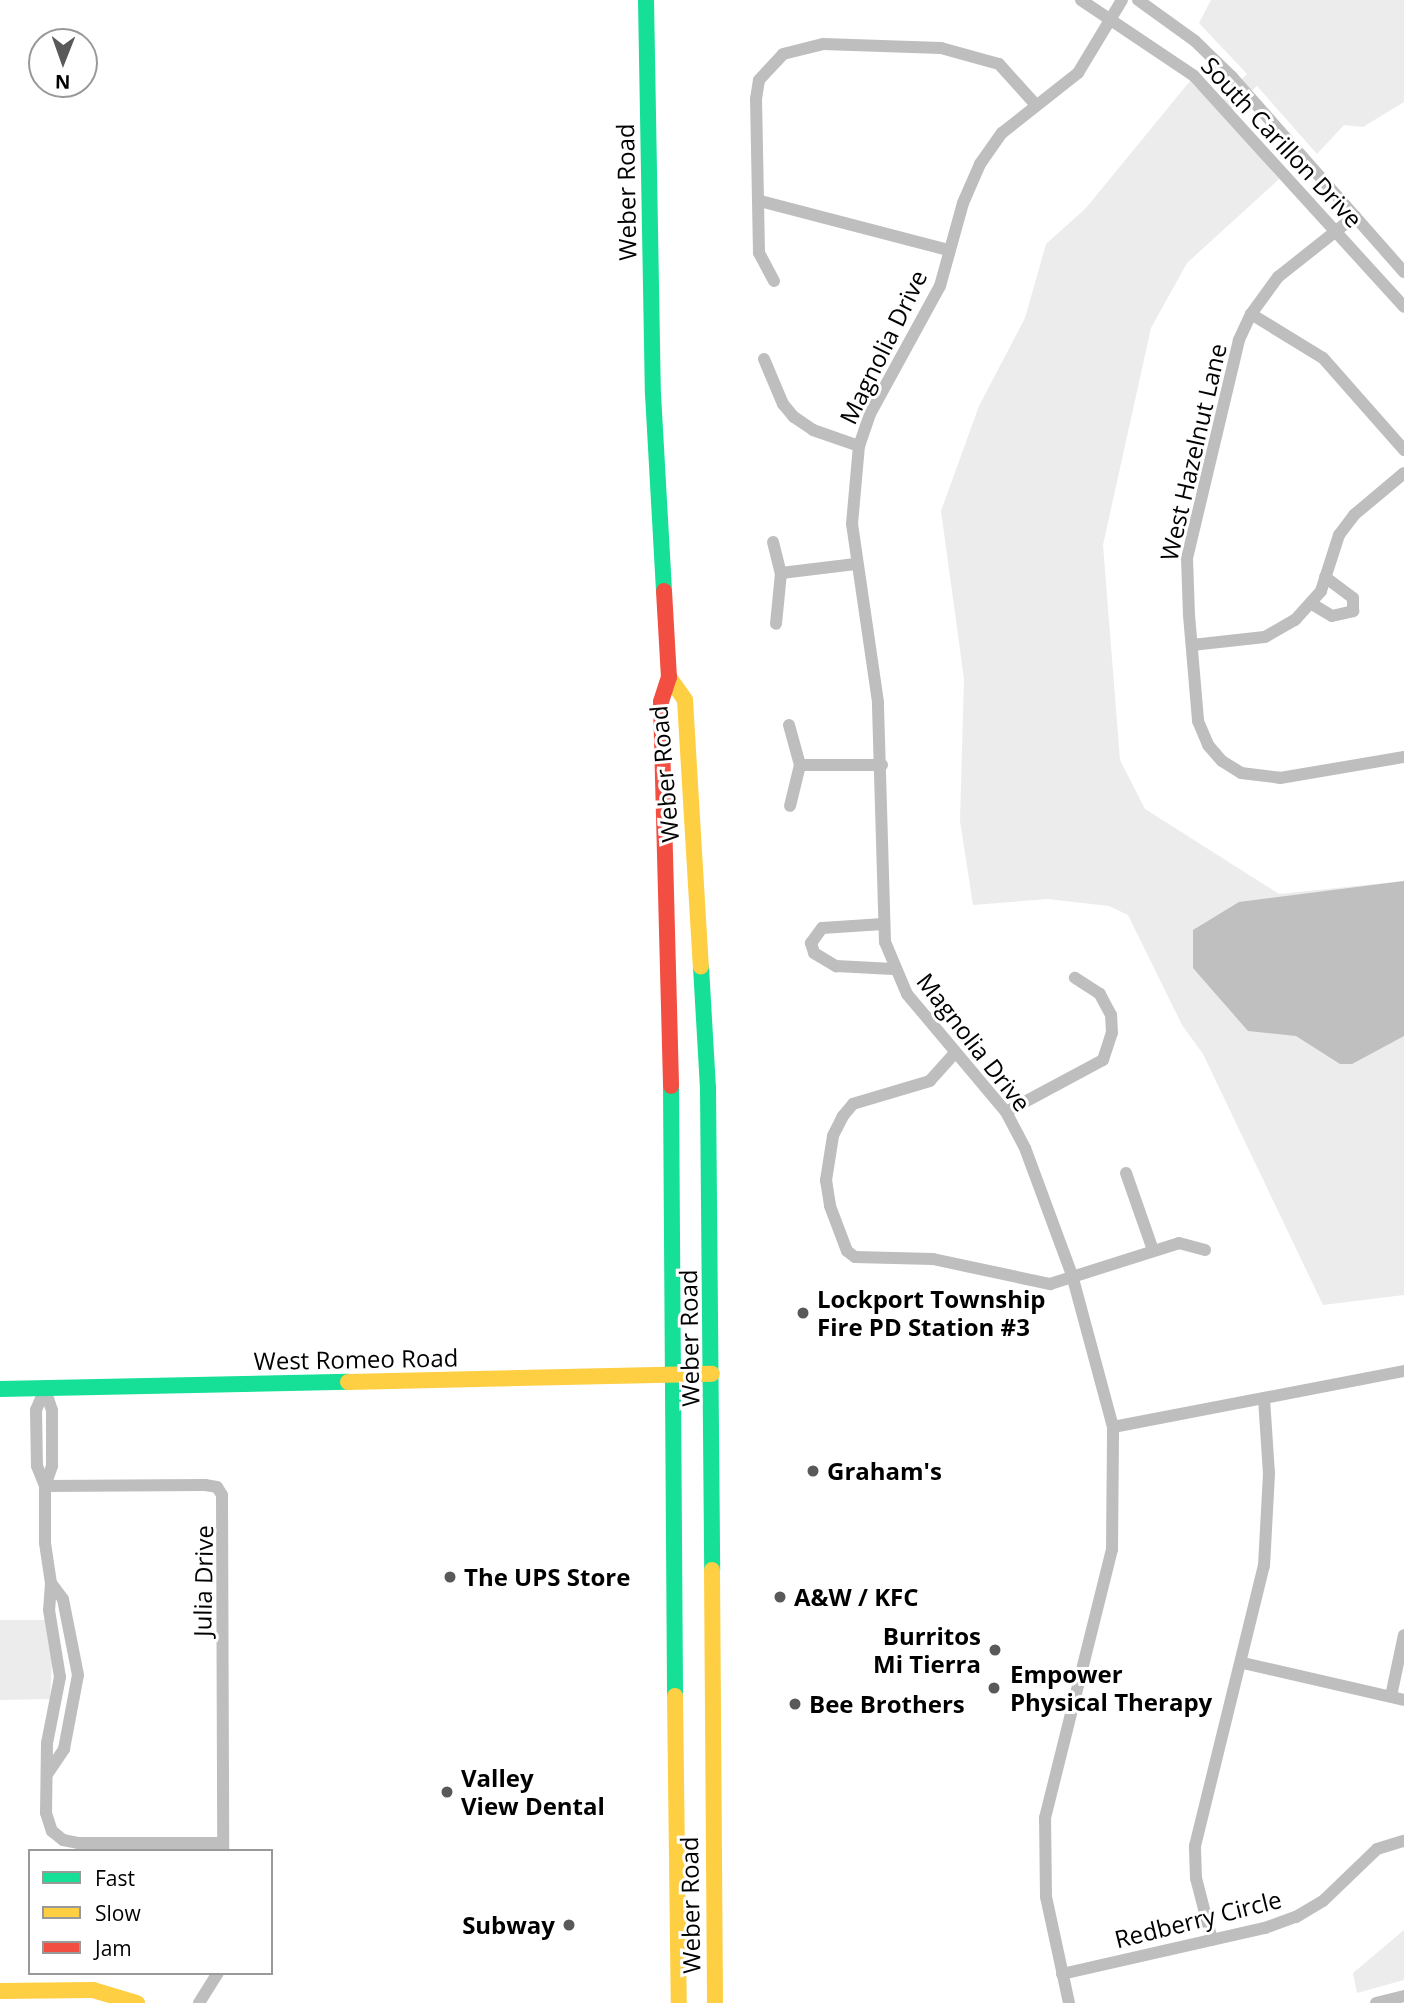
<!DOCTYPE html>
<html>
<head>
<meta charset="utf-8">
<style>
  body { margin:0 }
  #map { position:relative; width:1404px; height:2003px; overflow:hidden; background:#fff; font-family:"Open Sans",sans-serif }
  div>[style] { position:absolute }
  .green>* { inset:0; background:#ececec }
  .water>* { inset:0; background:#bfbfbf }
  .street>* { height:12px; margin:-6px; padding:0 6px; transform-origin:6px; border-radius:6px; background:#bebebe }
  .fast>* { height:16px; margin:-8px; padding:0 8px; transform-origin:8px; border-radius:8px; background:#16e098 }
  .slow>* { height:16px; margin:-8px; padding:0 8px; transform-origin:8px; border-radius:8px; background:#ffcf43 }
  .jam>* { height:16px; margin:-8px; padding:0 8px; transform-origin:8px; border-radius:8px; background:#f24e42 }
  .dots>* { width:19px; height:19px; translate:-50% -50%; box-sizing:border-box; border:4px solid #fff; border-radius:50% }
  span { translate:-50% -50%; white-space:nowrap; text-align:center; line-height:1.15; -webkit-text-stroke:6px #fff; paint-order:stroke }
  .street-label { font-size:24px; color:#000 }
  .poi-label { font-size:24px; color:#000; font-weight:700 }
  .left { translate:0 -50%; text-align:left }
  .right { translate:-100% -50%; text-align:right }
  .legend { position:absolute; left:28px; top:1849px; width:245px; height:126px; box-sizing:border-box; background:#fff; border:2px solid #999; margin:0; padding:9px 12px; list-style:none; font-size:21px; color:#000 }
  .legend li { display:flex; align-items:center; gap:14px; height:35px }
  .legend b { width:35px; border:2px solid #999 }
  .north { position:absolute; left:28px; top:28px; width:70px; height:70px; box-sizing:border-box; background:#fff; border:2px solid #999; border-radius:50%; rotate:181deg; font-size:19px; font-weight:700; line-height:28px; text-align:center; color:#000 }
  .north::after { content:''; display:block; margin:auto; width:24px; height:32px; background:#595959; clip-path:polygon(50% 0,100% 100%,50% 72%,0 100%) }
</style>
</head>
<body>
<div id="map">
  <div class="green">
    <div style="clip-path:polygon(1211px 0,1404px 0,1404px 102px,1363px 127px,1344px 125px,1317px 154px,1257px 86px,1225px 115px,1279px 179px,1187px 263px,1151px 328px,1103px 545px,1120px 760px,1145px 809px,1279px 894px,1404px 881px,1404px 1295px,1323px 1305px,1203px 1054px,1182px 1025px,1128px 915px,1109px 906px,1048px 899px,973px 905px,960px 821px,964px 679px,941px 511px,979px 406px,1025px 318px,1046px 244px,1086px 208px,1190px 81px,1216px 107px,1247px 74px,1199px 23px)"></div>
    <div style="clip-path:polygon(0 1620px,45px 1620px,52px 1663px,50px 1699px,0 1700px)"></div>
    <div style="clip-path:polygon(1404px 1930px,1404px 1980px,1357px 1993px,1353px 1973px)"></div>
  </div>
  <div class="water">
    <div style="clip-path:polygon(1404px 881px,1404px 1036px,1352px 1064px,1340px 1064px,1296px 1036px,1248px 1031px,1193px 968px,1193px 930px,1239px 902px)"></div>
  </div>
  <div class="street">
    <div style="left:1081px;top:0;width:136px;rotate:33.9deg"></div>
    <div style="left:1194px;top:76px;width:312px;rotate:47.7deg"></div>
    <div style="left:1138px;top:0;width:70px;rotate:35.7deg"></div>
    <div style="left:1195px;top:41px;width:52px;rotate:44.2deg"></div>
    <div style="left:1232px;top:77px;width:260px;rotate:48.6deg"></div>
    <div style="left:760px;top:201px;width:194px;rotate:14.6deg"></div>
    <div style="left:1355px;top:216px;width:98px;rotate:141.6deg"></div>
    <div style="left:1278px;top:277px;width:46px;rotate:126.1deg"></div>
    <div style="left:1251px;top:314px;width:29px;rotate:115deg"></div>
    <div style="left:1239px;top:340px;width:224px;rotate:103.4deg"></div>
    <div style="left:1187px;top:558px;width:57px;rotate:88deg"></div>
    <div style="left:1189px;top:615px;width:106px;rotate:85.1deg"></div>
    <div style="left:1198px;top:721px;width:26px;rotate:67deg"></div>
    <div style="left:1208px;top:745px;width:21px;rotate:49deg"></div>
    <div style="left:1222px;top:761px;width:22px;rotate:32deg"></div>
    <div style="left:1241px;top:773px;width:39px;rotate:7deg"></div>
    <div style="left:1280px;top:778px;width:126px;rotate:-9.6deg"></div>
    <div style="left:774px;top:281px;width:32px;rotate:-118deg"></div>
    <div style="left:759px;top:253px;width:154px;rotate:-91.1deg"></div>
    <div style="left:756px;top:99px;width:19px;rotate:-81deg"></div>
    <div style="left:759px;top:80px;width:35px;rotate:-47deg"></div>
    <div style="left:783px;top:54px;width:41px;rotate:-14deg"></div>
    <div style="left:823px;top:44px;width:118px;rotate:1.9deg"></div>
    <div style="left:941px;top:48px;width:60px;rotate:15.4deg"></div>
    <div style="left:999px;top:64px;width:54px;rotate:48deg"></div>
    <div style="left:1251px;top:314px;width:84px;rotate:31.4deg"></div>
    <div style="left:1323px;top:358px;width:123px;rotate:48.6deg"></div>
    <div style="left:764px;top:359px;width:49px;rotate:67.1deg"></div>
    <div style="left:783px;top:404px;width:17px;rotate:50deg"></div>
    <div style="left:794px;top:417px;width:23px;rotate:34deg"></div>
    <div style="left:813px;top:430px;width:49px;rotate:19.2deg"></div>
    <div style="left:773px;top:542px;width:32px;rotate:76deg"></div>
    <div style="left:781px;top:573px;width:51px;rotate:95.6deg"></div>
    <div style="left:781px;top:573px;width:75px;rotate:-6.9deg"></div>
    <div style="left:1312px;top:604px;width:23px;rotate:31deg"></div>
    <div style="left:1332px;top:616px;width:22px;rotate:-13deg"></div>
    <div style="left:1353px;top:611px;width:13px;rotate:-90deg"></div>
    <div style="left:1353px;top:598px;width:35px;rotate:-143deg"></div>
    <div style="left:1192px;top:645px;width:73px;rotate:-6.3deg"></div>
    <div style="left:1265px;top:637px;width:34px;rotate:-30deg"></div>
    <div style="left:1295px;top:620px;width:39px;rotate:-48deg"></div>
    <div style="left:1321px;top:591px;width:59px;rotate:-72.2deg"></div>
    <div style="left:1339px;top:535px;width:25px;rotate:-53deg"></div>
    <div style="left:1354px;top:515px;width:65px;rotate:-40deg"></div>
    <div style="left:789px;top:725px;width:41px;rotate:74.6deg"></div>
    <div style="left:800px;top:765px;width:42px;rotate:103.7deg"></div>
    <div style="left:800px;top:765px;width:82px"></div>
    <div style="left:883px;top:924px;width:61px;rotate:176.2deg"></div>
    <div style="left:822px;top:928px;width:19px;rotate:126deg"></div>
    <div style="left:811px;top:943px;width:10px;rotate:73deg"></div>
    <div style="left:814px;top:953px;width:26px;rotate:31deg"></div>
    <div style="left:836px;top:966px;width:57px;rotate:3deg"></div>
    <div style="left:954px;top:1054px;width:36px;rotate:132deg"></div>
    <div style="left:930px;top:1081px;width:80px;rotate:163.4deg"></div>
    <div style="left:853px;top:1104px;width:16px;rotate:130deg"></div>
    <div style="left:843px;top:1116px;width:22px;rotate:117deg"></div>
    <div style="left:833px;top:1136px;width:45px;rotate:99deg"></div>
    <div style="left:826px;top:1180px;width:26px;rotate:81deg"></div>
    <div style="left:830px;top:1206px;width:48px;rotate:69.3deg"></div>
    <div style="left:847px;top:1251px;width:10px;rotate:37deg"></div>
    <div style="left:855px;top:1257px;width:78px;rotate:1.5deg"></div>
    <div style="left:933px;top:1259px;width:120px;rotate:12.1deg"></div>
    <div style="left:1050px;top:1284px;width:135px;rotate:-17.6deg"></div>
    <div style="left:1179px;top:1243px;width:27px;rotate:15deg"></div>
    <div style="left:1006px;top:1112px;width:110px;rotate:-28.2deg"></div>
    <div style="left:1103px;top:1060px;width:28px;rotate:-72deg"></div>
    <div style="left:1112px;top:1033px;width:18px;rotate:-93deg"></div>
    <div style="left:1111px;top:1015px;width:24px;rotate:-118deg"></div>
    <div style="left:1100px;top:994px;width:30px;rotate:-147deg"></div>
    <div style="left:1126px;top:1173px;width:82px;rotate:70.7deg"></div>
    <div style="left:45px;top:1389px;width:22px;rotate:72deg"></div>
    <div style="left:52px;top:1410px;width:56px;rotate:90deg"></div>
    <div style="left:52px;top:1466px;width:21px;rotate:109deg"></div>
    <div style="left:45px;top:1486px;width:57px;rotate:90deg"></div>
    <div style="left:45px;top:1543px;width:40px;rotate:81.5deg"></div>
    <div style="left:51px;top:1583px;width:27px;rotate:94deg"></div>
    <div style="left:49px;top:1610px;width:68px;rotate:80.7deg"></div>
    <div style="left:60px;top:1677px;width:67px;rotate:101.1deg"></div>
    <div style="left:47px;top:1743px;width:70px;rotate:90.8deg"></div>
    <div style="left:46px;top:1813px;width:19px;rotate:72deg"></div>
    <div style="left:52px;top:1831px;width:14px;rotate:39deg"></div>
    <div style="left:63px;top:1840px;width:15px;rotate:11deg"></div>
    <div style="left:78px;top:1843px;width:145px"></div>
    <div style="left:45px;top:1389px;width:23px;rotate:113deg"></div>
    <div style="left:36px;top:1410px;width:56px;rotate:89deg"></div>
    <div style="left:37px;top:1466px;width:22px;rotate:68deg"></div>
    <div style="left:1113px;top:1427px;width:296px;rotate:-10.9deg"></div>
    <div style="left:45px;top:1486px;width:160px;rotate:-0.4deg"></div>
    <div style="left:205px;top:1485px;width:12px;rotate:9deg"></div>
    <div style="left:217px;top:1487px;width:9px;rotate:58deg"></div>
    <div style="left:222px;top:1495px;width:356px;rotate:89.8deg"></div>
    <div style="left:1243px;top:1663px;width:165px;rotate:12.9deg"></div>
    <div style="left:1391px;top:1696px;width:62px;rotate:-78deg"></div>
    <div style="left:48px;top:1773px;width:29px;rotate:-56deg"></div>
    <div style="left:64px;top:1749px;width:75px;rotate:-79.3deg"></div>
    <div style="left:78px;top:1675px;width:77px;rotate:-101.2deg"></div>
    <div style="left:63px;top:1599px;width:20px;rotate:-127deg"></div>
    <div style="left:1212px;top:1940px;width:64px;rotate:-104.5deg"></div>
    <div style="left:1196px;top:1878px;width:32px;rotate:-92deg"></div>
    <div style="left:1195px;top:1846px;width:288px;rotate:-76.2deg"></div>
    <div style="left:1264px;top:1566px;width:92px;rotate:-86.9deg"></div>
    <div style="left:1269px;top:1474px;width:76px;rotate:-93.8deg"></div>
    <div style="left:1062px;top:1974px;width:208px;rotate:-12.8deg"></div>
    <div style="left:1265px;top:1928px;width:33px;rotate:-20deg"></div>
    <div style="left:1296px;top:1917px;width:31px;rotate:-31deg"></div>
    <div style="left:1323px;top:1901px;width:75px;rotate:-43.9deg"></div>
    <div style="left:1377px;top:1849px;width:28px;rotate:-17deg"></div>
    <div style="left:199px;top:2003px;width:36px;rotate:-58deg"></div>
    <div style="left:1069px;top:2003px;width:108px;rotate:-102.2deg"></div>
    <div style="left:1046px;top:1897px;width:79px;rotate:-90.7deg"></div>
    <div style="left:1045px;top:1818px;width:276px;rotate:-76deg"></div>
    <div style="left:1112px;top:1550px;width:123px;rotate:-89.5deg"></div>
    <div style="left:1113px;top:1427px;width:157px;rotate:-105.1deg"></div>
    <div style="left:1072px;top:1275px;width:135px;rotate:-110.3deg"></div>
    <div style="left:1025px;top:1148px;width:41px;rotate:-117.8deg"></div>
    <div style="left:1006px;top:1112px;width:154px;rotate:-130deg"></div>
    <div style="left:907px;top:994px;width:56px;rotate:-112.9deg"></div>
    <div style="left:885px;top:942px;width:240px;rotate:-91.7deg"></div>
    <div style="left:878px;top:702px;width:180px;rotate:-98.3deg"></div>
    <div style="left:852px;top:524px;width:78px;rotate:-84.9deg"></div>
    <div style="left:859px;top:446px;width:36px;rotate:-71deg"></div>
    <div style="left:871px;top:412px;width:144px;rotate:-61.3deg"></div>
    <div style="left:940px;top:286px;width:86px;rotate:-74.5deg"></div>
    <div style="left:963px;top:203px;width:43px;rotate:-66.4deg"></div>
    <div style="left:980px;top:164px;width:38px;rotate:-55deg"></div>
    <div style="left:1002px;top:133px;width:97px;rotate:-38.3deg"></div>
    <div style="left:1078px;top:73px;width:85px;rotate:-58.9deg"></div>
    <div style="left:1376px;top:2003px;width:29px;rotate:-14deg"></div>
  </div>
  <div class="fast">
    <div style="left:646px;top:0;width:394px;rotate:89deg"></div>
    <div style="left:653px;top:394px;width:197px;rotate:86.8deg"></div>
    <div style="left:701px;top:967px;width:121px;rotate:86.7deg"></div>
    <div style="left:708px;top:1088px;width:482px;rotate:89.5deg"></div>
    <div style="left:671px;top:1086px;width:610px;rotate:89.62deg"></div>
    <div style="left:0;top:1389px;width:348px;rotate:-1.2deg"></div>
  </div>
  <div class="slow">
    <div style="left:669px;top:677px;width:28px;rotate:55deg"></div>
    <div style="left:685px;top:700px;width:267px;rotate:86.6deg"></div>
    <div style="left:348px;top:1382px;width:364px;rotate:-1.3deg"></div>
    <div style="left:712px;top:1570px;width:433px;rotate:89.6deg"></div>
    <div style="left:675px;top:1696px;width:307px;rotate:89.3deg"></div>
    <div style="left:0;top:1991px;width:93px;rotate:-0.6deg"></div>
    <div style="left:93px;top:1990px;width:46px;rotate:16.5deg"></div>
  </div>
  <div class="jam">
    <div style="left:664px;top:591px;width:86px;rotate:86.7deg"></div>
    <div style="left:669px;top:677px;width:26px;rotate:108deg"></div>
    <div style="left:661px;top:702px;width:384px;rotate:88.5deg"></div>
  </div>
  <div class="dots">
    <div style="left:803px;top:1313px;background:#595959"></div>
    <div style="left:813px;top:1471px;background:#595959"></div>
    <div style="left:450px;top:1577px;background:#595959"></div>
    <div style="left:780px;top:1597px;background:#595959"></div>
    <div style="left:995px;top:1650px;background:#595959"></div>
    <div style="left:994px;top:1688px;background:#595959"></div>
    <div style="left:795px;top:1704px;background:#595959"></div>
    <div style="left:447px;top:1792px;background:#595959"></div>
    <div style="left:569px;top:1925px;background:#595959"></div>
  </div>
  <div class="street-label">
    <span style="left:1282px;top:142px;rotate:47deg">South Carillon Drive</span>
    <span style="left:626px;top:192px;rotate:-91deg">Weber Road</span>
    <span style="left:883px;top:347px;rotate:-64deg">Magnolia Drive</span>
    <span style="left:1193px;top:452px;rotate:-77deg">West Hazelnut Lane</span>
    <span style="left:664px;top:774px;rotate:-95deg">Weber Road</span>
    <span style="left:974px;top:1042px;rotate:52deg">Magnolia Drive</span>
    <span style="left:689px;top:1338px;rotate:-91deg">Weber Road</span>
    <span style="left:356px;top:1359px;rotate:-1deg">West Romeo Road</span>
    <span style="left:203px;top:1581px;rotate:-89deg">Julia Drive</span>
    <span style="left:690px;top:1905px;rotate:-91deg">Weber Road</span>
    <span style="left:1198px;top:1919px;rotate:-14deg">Redberry Circle</span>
  </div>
  <div class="poi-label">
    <span class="left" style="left:817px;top:1313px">Lockport Township<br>Fire PD Station #3</span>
    <span class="left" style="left:827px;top:1471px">Graham's</span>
    <span class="left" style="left:464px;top:1577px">The UPS Store</span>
    <span class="left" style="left:794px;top:1597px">A&amp;W / KFC</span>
    <span class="right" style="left:981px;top:1650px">Burritos<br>Mi Tierra</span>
    <span class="left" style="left:1010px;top:1688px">Empower<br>Physical Therapy</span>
    <span class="left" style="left:809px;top:1704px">Bee Brothers</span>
    <span class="left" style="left:461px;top:1792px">Valley<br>View Dental</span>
    <span class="right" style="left:555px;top:1925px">Subway</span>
  </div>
  <ul class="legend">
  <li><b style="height:9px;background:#16e098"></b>Fast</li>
  <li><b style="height:9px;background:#ffcf43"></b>Slow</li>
  <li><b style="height:9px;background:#f24e42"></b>Jam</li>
  </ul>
  <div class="north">N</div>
</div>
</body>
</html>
